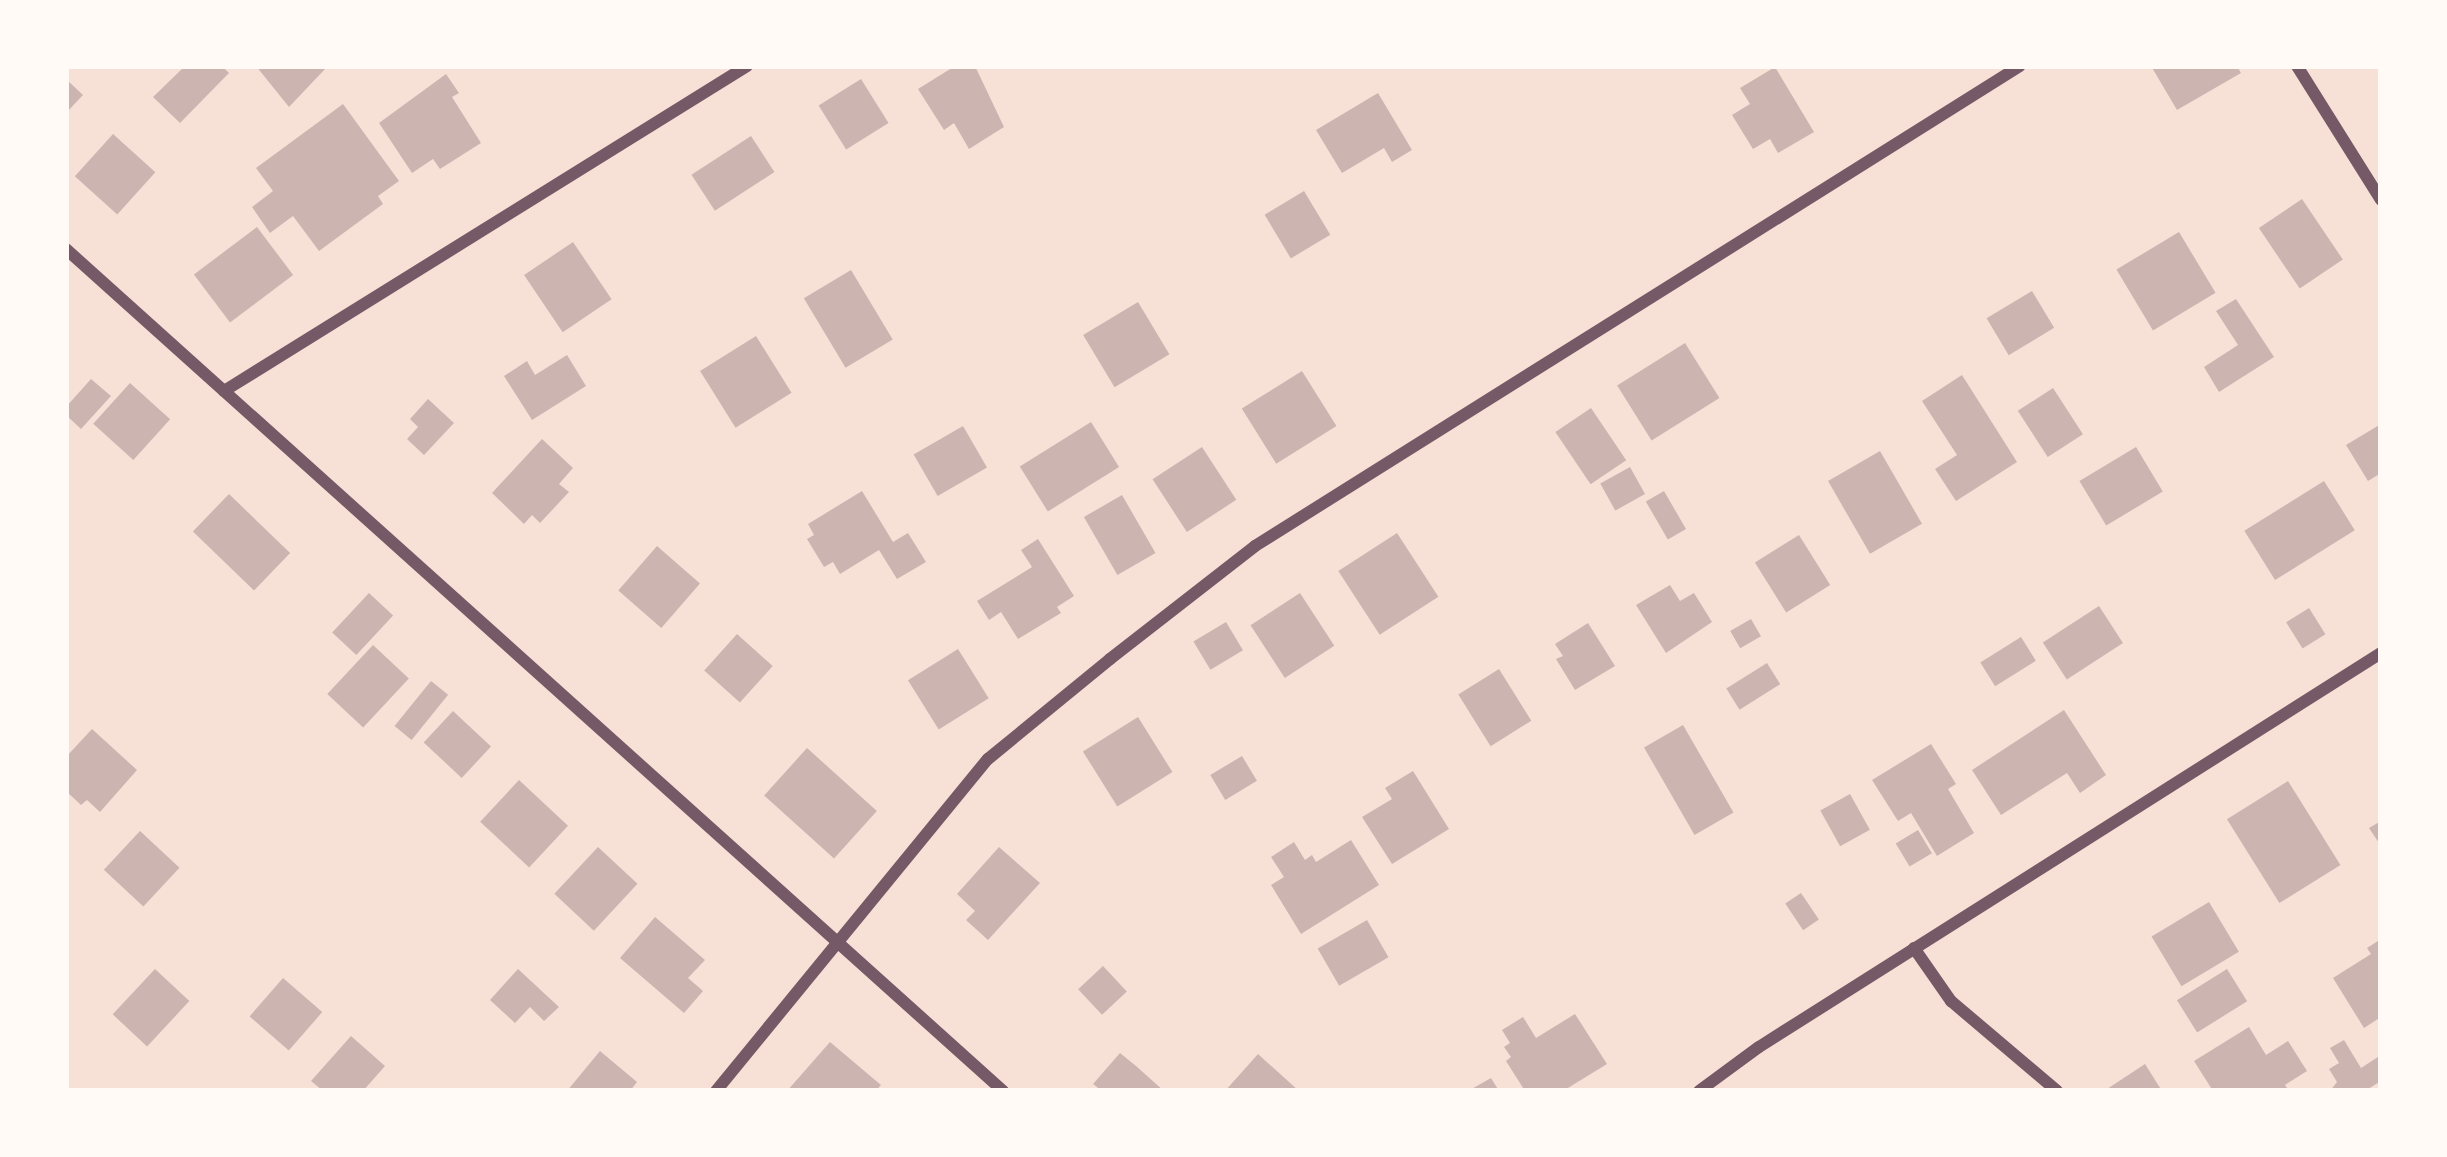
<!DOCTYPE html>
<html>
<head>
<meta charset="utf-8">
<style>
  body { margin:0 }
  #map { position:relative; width:2447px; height:1157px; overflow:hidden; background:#f7e1d7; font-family:Jost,sans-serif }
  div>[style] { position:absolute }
  .building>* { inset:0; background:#ccb4b1; transform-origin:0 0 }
  .minor>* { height:12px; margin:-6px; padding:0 6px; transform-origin:6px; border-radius:6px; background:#755966 }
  span { translate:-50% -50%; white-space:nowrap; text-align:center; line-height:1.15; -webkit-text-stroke:9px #fffaf5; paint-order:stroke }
  .frame { position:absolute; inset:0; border:69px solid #fffaf5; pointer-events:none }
</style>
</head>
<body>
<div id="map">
  <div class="building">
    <div style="clip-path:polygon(185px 66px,222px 66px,229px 73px,180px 123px,153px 97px)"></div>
    <div style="clip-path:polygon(256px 66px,324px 66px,326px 68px,289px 107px)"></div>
    <div style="clip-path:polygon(955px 66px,975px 66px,1004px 127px,969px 149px,954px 123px,944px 130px,918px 89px)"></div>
    <div style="clip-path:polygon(2151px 66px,2237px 66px,2241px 73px,2177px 110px)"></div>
    <div style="clip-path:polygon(1775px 67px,1814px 132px,1778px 153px,1770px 139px,1753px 149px,1732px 115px,1750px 104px,1740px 88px)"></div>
    <div style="clip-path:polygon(446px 74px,459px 93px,452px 97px,481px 143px,440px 169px,433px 159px,412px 173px,379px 123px)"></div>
    <div style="clip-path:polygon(66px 79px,83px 95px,66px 113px)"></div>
    <div style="left:861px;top:79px;width:52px;height:50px;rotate:58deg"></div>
    <div style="clip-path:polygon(1378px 93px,1412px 150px,1392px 162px,1384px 148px,1342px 173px,1316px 130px)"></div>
    <div style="clip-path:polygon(343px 104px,399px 181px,378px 196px,383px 204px,319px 251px,293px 216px,270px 233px,252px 207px,273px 191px,256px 168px)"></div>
    <div style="left:113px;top:134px;width:57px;height:57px;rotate:42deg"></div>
    <div style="left:751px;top:136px;width:43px;height:71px;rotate:57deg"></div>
    <div style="left:1304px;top:191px;width:51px;height:46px;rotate:59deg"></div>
    <div style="left:2302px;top:199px;width:73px;height:52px;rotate:56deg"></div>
    <div style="left:257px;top:227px;width:60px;height:79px;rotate:53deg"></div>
    <div style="left:2179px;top:232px;width:71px;height:73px;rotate:59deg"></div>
    <div style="left:573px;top:242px;width:69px;height:59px;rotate:56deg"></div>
    <div style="left:851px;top:270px;width:81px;height:55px;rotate:59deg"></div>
    <div style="left:2032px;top:291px;width:43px;height:53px;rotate:59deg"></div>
    <div style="clip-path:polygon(2236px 299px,2274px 357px,2219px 392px,2204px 367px,2238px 345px,2216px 311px)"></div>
    <div style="left:1138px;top:302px;width:61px;height:64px;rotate:59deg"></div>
    <div style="left:756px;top:336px;width:67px;height:66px;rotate:58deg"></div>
    <div style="left:1685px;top:343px;width:65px;height:80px;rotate:58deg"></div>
    <div style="clip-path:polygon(567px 355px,586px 386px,532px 420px,504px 376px,527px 361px,535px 375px)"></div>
    <div style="left:1302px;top:371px;width:65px;height:71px;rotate:58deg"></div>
    <div style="clip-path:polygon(1962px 375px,2017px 462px,1956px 501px,1935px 469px,1957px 455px,1922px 401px)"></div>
    <div style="clip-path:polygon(91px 379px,111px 396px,81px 429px,66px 415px,66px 407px)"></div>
    <div style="left:130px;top:383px;width:54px;height:55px;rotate:42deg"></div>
    <div style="left:2053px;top:388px;width:55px;height:42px;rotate:57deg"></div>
    <div style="clip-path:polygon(428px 399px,454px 423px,424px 455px,407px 439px,418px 427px,410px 419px)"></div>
    <div style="left:1591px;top:408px;width:63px;height:43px;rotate:56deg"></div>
    <div style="left:1091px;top:422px;width:53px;height:84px;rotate:58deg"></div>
    <div style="clip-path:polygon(2381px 424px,2381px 473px,2368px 481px,2346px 445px)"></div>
    <div style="left:963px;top:426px;width:48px;height:57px;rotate:60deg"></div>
    <div style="clip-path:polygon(542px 439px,573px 468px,559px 484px,569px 492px,540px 523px,532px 515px,524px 524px,492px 493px)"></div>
    <div style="left:1202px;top:447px;width:63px;height:59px;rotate:57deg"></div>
    <div style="left:2136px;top:447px;width:52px;height:66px;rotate:59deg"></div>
    <div style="left:1880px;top:451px;width:84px;height:60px;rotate:60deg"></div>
    <div style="left:1630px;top:467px;width:31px;height:34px;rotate:61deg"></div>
    <div style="left:2324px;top:481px;width:58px;height:94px;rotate:58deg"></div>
    <div style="clip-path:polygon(862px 491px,893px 542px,908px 533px,926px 562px,897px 579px,879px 550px,840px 574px,833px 562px,824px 567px,807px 539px,814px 535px,808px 524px)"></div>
    <div style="left:1664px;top:491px;width:44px;height:21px;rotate:60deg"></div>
    <div style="left:229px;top:494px;width:85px;height:52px;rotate:44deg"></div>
    <div style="left:1122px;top:495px;width:67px;height:44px;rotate:60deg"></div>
    <div style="left:1397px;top:533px;width:76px;height:70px;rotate:57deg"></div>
    <div style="left:1799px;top:535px;width:59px;height:52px;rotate:58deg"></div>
    <div style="clip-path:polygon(1038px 539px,1074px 596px,1057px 607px,1061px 613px,1018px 639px,1001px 612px,989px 620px,977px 601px,1032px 567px,1021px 550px)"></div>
    <div style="left:657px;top:546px;width:57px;height:59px;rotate:41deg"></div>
    <div style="clip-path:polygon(1670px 585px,1680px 601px,1694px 593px,1712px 622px,1666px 653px,1636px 605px)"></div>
    <div style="left:369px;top:593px;width:33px;height:54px;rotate:43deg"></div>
    <div style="left:1300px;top:593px;width:63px;height:59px;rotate:57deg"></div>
    <div style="left:2099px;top:606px;width:44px;height:67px;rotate:57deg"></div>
    <div style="left:2309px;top:608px;width:31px;height:27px;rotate:58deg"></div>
    <div style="left:1751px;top:619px;width:20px;height:24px;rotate:60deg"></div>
    <div style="left:1226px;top:622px;width:33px;height:38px;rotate:59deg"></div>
    <div style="clip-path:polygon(1588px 623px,1615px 666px,1575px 690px,1556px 659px,1563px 656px,1555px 644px)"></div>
    <div style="left:737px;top:634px;width:48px;height:49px;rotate:42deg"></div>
    <div style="left:2021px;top:637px;width:28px;height:48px;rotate:58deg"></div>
    <div style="left:373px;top:645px;width:49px;height:67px;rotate:43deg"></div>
    <div style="left:958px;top:649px;width:58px;height:59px;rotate:58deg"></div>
    <div style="left:1767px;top:663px;width:25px;height:48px;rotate:58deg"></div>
    <div style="left:1499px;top:669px;width:61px;height:48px;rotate:58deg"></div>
    <div style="left:431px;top:681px;width:22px;height:58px;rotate:39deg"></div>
    <div style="clip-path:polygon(2064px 710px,2106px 775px,2080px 793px,2067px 773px,2001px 815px,1972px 770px)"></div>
    <div style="left:453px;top:711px;width:52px;height:43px;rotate:43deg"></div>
    <div style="left:1138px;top:717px;width:65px;height:65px;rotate:58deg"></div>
    <div style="left:1683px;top:725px;width:101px;height:45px;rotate:60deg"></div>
    <div style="clip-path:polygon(92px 729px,137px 770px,100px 812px,87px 800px,81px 805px,66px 791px,66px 757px)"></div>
    <div style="clip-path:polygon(1931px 744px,1956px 784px,1948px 789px,1974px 833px,1937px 856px,1911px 813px,1898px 821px,1872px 780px)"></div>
    <div style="left:807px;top:748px;width:94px;height:64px;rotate:42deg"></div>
    <div style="left:1242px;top:756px;width:29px;height:37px;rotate:59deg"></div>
    <div style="clip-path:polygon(1413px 771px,1449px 829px,1392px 864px,1362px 817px,1392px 799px,1385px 788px)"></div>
    <div style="left:519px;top:780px;width:67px;height:57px;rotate:43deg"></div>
    <div style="left:2288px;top:781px;width:99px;height:72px;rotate:58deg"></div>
    <div style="left:1850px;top:794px;width:41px;height:34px;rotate:61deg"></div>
    <div style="clip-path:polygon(2381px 821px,2381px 846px,2369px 828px)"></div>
    <div style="left:1918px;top:830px;width:27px;height:26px;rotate:59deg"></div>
    <div style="left:140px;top:831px;width:54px;height:53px;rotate:43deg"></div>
    <div style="clip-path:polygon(1351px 840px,1379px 885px,1301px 934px,1271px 885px,1284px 877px,1271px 857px,1294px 842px,1305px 860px,1312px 855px,1316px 862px)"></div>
    <div style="left:598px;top:847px;width:54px;height:64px;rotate:43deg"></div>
    <div style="clip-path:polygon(999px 847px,1040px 883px,988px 940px,966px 920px,975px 911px,957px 894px)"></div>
    <div style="left:1801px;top:893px;width:32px;height:19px;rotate:56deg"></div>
    <div style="left:2209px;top:902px;width:58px;height:67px;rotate:59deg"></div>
    <div style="clip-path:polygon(655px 917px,705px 960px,688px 978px,703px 991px,684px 1013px,620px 958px)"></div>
    <div style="left:1367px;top:920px;width:43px;height:57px;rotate:60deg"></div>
    <div style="clip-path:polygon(2381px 939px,2381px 1017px,2364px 1028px,2333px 978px,2371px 954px,2367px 948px)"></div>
    <div style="left:1103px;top:966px;width:35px;height:34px;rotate:47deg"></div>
    <div style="left:155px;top:969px;width:47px;height:62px;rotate:43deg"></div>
    <div style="clip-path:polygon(518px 969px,559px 1007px,544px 1021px,530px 1007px,515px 1023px,490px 1000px)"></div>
    <div style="left:2227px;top:969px;width:38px;height:59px;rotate:58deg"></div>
    <div style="left:283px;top:978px;width:52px;height:51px;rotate:41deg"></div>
    <div style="clip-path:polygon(1575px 1014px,1607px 1064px,1563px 1091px,1525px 1091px,1506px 1061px,1511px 1057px,1504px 1047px,1510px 1043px,1502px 1030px,1523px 1017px,1536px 1038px)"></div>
    <div style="clip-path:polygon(2249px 1027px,2266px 1055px,2288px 1041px,2307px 1071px,2285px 1085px,2289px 1091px,2213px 1091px,2194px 1061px)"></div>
    <div style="clip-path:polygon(351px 1036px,385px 1066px,363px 1091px,323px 1091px,311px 1081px)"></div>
    <div style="clip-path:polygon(2344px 1040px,2361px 1068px,2381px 1055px,2381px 1081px,2365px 1091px,2330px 1091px,2337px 1082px,2329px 1069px,2339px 1063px,2330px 1048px)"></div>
    <div style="clip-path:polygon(830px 1042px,881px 1085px,876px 1091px,787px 1091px)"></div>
    <div style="clip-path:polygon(600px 1051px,637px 1082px,630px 1091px,567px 1091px)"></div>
    <div style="clip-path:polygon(1120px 1053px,1136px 1066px,1164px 1091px,1102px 1091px,1093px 1084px)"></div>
    <div style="clip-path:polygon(1258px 1054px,1299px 1091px,1225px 1091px)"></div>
    <div style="clip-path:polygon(2145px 1064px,2162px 1091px,2104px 1091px)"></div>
    <div style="clip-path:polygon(1491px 1078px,1499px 1091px,1468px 1091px)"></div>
  </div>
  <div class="minor">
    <div style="left:2297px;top:66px;width:158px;rotate:57.9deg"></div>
    <div style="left:66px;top:249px;width:1260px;rotate:41.94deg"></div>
    <div style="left:224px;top:391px;width:616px;rotate:-31.86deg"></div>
    <div style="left:1914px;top:948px;width:65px;rotate:55.1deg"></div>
    <div style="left:1951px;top:1001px;width:139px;rotate:40.3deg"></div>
    <div style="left:716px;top:1091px;width:429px;rotate:-50.7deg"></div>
    <div style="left:988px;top:759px;width:158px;rotate:-39.3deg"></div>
    <div style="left:1110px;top:659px;width:184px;rotate:-37.9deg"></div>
    <div style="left:1255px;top:546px;width:903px;rotate:-32.11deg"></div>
    <div style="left:1699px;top:1091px;width:74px;rotate:-36.3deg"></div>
    <div style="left:1759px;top:1047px;width:736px;rotate:-32.35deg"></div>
  </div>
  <div class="frame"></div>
</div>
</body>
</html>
